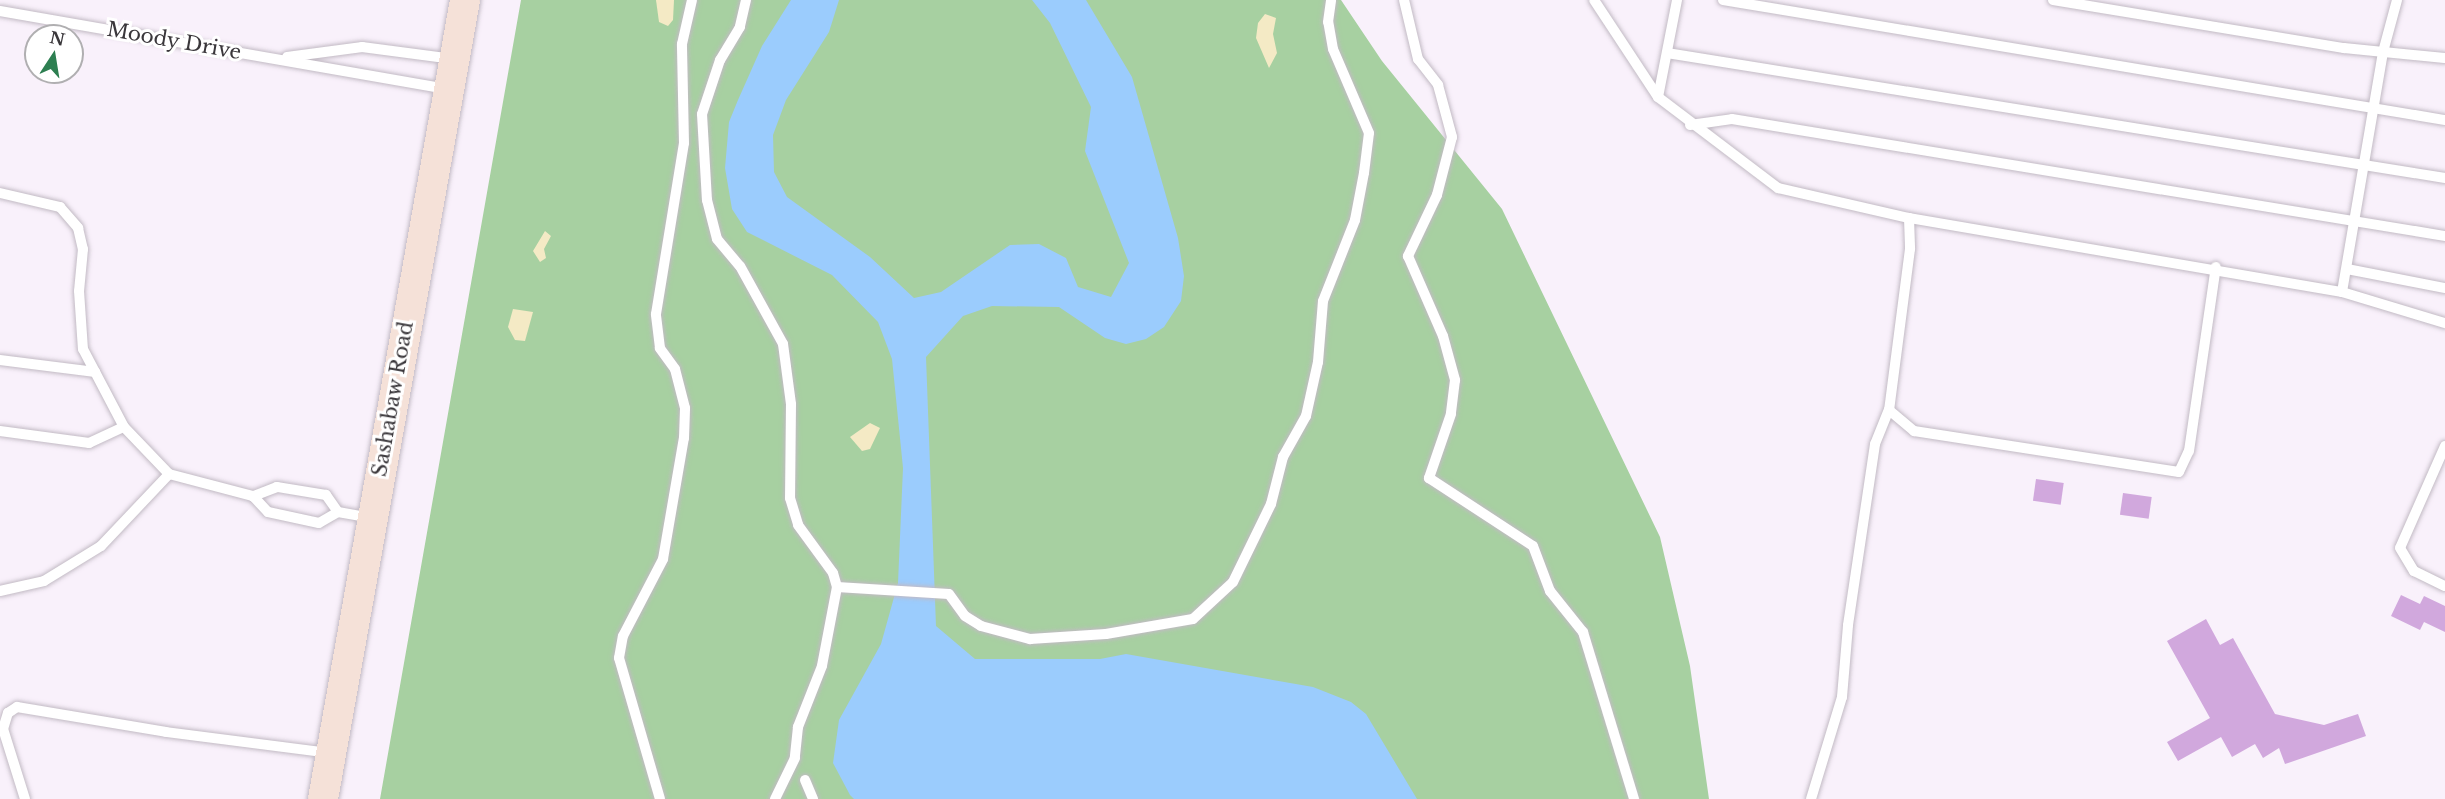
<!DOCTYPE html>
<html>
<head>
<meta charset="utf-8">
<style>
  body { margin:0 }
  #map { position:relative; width:2445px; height:799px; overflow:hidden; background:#f9f1fb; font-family:"Libre Baskerville",serif }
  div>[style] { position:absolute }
  .green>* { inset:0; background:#a7d0a1 }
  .sand>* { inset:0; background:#f4eac5 }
  .water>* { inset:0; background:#9bccfd }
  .building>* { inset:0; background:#d1a8dd; transform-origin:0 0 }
  .roads { filter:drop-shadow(0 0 2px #c2bac4) drop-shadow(0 0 2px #c2bac4) }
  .lane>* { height:10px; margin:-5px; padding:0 5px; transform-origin:5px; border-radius:5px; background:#fff }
  .secondary>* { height:30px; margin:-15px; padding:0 15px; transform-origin:15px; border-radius:15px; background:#f5e1d8 }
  span { translate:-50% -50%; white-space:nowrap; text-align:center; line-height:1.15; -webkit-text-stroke:6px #fff; paint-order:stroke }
  .street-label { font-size:20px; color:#3a373b }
  .north { position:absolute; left:24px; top:24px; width:60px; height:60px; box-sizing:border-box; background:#fff; border:2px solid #b0afb1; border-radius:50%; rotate:12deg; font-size:16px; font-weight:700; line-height:24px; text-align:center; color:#3a373b }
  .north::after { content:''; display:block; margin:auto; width:21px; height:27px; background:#2d7f51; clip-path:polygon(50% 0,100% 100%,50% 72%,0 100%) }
</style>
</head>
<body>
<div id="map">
  <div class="green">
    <div style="clip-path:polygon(521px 0,1341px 0,1382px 61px,1502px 209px,1660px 537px,1690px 666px,1709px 799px,380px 799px)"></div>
  </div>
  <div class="sand">
    <div style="clip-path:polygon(656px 0,674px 0,673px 20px,668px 26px,659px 22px)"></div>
    <div style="clip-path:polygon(1265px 14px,1276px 18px,1273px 34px,1277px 53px,1269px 68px,1256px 38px,1258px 23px)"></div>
    <div style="clip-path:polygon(545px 231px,551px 236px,544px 249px,546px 258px,540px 262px,533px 251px)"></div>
    <div style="clip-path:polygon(513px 309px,533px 312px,525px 341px,515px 340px,508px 327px)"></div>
    <div style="clip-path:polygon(870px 423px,880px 428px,870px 449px,862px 451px,850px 437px)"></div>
  </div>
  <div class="water">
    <div style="clip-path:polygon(791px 0,839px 0,829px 32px,786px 100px,773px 135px,774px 172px,787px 197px,870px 257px,914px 298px,941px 292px,1010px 245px,1039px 244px,1066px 258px,1078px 287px,1111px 297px,1129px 263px,1085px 151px,1091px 107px,1050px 23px,1032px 0,1086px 0,1132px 77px,1178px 238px,1184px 276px,1181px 301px,1164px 327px,1146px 339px,1126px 344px,1105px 338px,1059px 307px,992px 306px,963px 316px,926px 357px,936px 626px,975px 659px,1100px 659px,1126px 654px,1313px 687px,1351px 702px,1366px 714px,1417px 799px,854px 799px,850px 795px,833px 763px,839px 720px,881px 644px,898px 583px,903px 468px,892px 359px,878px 322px,832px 275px,747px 232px,732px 209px,725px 168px,729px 122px,738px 100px,762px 46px)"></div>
  </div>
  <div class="building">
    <div style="left:2036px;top:479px;width:28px;height:22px;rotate:8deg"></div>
    <div style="left:2123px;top:493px;width:29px;height:22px;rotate:8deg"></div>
    <div style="clip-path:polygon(2401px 595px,2420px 604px,2424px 596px,2445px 606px,2445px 632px,2424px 622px,2420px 630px,2391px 616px)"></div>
    <div style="clip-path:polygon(2206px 619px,2220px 645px,2233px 638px,2275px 714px,2324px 725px,2358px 714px,2366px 736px,2285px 764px,2279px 748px,2263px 758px,2255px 744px,2232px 757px,2221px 737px,2178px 761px,2167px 742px,2210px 718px,2167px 641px)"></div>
  </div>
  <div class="roads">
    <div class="lane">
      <div style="left:746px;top:0;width:28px;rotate:103deg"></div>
      <div style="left:740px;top:27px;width:39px;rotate:121deg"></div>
      <div style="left:720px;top:60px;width:57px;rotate:108.4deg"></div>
      <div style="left:702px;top:114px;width:86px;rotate:86.7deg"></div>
      <div style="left:707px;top:200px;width:40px;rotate:75.6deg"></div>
      <div style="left:717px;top:239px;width:35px;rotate:50deg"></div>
      <div style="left:740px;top:266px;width:89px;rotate:61.1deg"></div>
      <div style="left:783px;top:344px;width:61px;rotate:82.4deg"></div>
      <div style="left:791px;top:404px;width:94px;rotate:90.6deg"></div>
      <div style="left:790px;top:498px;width:28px;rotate:73deg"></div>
      <div style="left:798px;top:525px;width:59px;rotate:53.9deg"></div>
      <div style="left:833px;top:573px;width:15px;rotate:74deg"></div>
      <div style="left:837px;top:587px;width:80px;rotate:100.8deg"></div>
      <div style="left:822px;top:666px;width:66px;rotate:111.5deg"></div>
      <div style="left:798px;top:727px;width:31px;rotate:96deg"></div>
      <div style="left:795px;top:758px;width:46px;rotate:116deg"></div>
      <div style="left:1404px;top:0;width:61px;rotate:76.7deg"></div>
      <div style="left:1418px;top:59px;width:33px;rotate:52deg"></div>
      <div style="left:1438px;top:85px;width:54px;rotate:74.9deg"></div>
      <div style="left:1452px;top:137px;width:60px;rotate:104.5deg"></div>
      <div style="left:1437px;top:195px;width:68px;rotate:115.4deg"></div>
      <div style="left:1408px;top:256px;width:87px;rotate:66.4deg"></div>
      <div style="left:1443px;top:336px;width:46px;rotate:74.7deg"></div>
      <div style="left:1455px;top:380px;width:34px;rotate:97deg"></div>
      <div style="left:1451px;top:414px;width:68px;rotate:109deg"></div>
      <div style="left:1429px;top:478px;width:124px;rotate:33.2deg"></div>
      <div style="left:1533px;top:546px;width:48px;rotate:69.3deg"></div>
      <div style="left:1550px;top:591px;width:53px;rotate:51.2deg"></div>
      <div style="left:1583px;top:632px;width:175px;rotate:73deg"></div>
      <div style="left:1594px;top:0;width:116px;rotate:56.6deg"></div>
      <div style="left:1658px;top:97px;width:151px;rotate:37.2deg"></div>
      <div style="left:1778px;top:188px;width:134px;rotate:12.9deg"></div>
      <div style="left:1909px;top:218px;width:439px;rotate:9.7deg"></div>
      <div style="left:2342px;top:292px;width:108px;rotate:16.8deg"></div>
      <div style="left:1723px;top:0;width:732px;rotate:9.44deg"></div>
      <div style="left:2053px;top:0;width:295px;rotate:9.4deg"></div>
      <div style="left:2344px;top:48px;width:101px;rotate:5.7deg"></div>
      <div style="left:0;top:11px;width:455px;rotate:9.9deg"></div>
      <div style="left:1667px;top:53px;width:788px;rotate:9.13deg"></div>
      <div style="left:287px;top:57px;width:76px;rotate:-7.6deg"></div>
      <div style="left:362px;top:47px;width:92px;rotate:7.5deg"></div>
      <div style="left:1658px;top:97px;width:99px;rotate:-78.9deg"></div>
      <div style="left:1690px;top:125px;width:42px;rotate:-8.1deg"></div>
      <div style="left:1732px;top:119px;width:723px;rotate:9.32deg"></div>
      <div style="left:0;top:193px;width:62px;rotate:13.1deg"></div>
      <div style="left:60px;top:207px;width:28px;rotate:49deg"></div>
      <div style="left:78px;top:228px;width:22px;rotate:77deg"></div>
      <div style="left:83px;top:249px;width:42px;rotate:95.4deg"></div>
      <div style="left:79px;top:291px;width:58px;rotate:86.1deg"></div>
      <div style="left:83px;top:349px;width:88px;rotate:62.3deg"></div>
      <div style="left:124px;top:427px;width:65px;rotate:46.2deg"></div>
      <div style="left:169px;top:474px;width:87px;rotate:14.7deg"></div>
      <div style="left:253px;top:496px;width:22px;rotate:47deg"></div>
      <div style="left:268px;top:512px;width:52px;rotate:12.2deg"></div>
      <div style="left:319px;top:523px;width:22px;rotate:-30deg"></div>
      <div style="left:338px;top:512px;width:21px;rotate:-125deg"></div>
      <div style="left:326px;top:495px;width:50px;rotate:-170.7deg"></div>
      <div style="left:277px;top:487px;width:26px;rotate:159deg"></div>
      <div style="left:1909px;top:218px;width:31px;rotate:88deg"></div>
      <div style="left:1910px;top:249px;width:162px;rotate:97.4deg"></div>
      <div style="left:1889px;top:410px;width:33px;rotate:40deg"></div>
      <div style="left:1914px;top:431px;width:268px;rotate:8.8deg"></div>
      <div style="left:2179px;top:472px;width:23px;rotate:-65deg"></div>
      <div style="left:2189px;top:451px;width:186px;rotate:-81.7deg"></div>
      <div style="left:2347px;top:269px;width:100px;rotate:11deg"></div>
      <div style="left:2342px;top:292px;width:243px;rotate:-80.3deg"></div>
      <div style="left:2383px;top:52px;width:54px;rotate:-74.9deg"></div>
      <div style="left:0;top:360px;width:96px;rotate:7.2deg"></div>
      <div style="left:0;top:431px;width:90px;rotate:7.7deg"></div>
      <div style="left:89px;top:443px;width:38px;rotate:-25deg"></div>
      <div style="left:2445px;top:446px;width:111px;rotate:113.8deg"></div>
      <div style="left:2400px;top:548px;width:27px;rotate:59deg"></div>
      <div style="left:2414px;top:571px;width:34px;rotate:26deg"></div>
      <div style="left:338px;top:512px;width:35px;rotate:10deg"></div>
      <div style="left:837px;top:587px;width:112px;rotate:3.6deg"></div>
      <div style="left:949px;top:594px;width:27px;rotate:54deg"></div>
      <div style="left:965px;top:616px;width:19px;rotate:32deg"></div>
      <div style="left:981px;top:626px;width:51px;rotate:14.9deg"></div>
      <div style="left:1030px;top:639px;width:76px;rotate:-3.8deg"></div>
      <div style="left:1106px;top:634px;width:88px;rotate:-9.8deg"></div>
      <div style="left:1193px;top:619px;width:54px;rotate:-42.8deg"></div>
      <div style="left:1233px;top:582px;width:87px;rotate:-64deg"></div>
      <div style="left:1271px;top:504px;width:49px;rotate:-75.7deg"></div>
      <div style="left:1283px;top:457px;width:47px;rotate:-60.7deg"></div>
      <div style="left:1306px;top:416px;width:55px;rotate:-77.5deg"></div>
      <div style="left:1318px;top:362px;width:61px;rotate:-85.3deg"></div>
      <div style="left:1323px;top:301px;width:87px;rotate:-68.4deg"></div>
      <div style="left:1355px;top:220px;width:48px;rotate:-79.2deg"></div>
      <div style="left:1364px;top:173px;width:40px;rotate:-82.9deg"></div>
      <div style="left:1369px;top:133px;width:91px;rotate:-113.2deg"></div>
      <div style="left:1333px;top:49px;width:27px;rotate:-100deg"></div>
      <div style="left:1328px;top:22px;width:22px;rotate:-82deg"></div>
      <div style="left:0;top:591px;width:45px;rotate:-12.8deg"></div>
      <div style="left:44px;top:581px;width:67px;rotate:-31.6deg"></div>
      <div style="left:101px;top:546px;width:99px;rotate:-46.6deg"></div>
      <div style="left:805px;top:780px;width:21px;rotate:67deg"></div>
      <div style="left:25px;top:799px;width:73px;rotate:-107.4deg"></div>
      <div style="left:3px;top:729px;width:17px;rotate:-73deg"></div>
      <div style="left:8px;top:713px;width:11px;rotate:-34deg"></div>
      <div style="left:17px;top:707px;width:151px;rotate:9.5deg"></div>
      <div style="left:166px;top:732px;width:165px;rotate:7.3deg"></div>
      <div style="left:660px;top:799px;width:147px;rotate:-106.2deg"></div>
      <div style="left:619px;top:658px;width:22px;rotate:-80deg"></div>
      <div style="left:623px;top:636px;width:87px;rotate:-62.5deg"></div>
      <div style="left:663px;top:559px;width:123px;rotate:-80.2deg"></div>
      <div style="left:684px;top:438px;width:30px;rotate:-88deg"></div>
      <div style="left:685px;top:408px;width:40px;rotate:-104.4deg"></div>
      <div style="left:675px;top:369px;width:26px;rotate:-126deg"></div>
      <div style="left:660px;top:348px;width:34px;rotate:-97deg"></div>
      <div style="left:656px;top:314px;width:173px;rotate:-80.7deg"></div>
      <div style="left:684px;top:143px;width:99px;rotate:-91.2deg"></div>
      <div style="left:682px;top:44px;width:45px;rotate:-77.2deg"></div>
      <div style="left:1811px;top:799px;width:107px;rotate:-73.1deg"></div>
      <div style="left:1842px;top:697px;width:72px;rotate:-85.2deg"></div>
      <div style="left:1848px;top:625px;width:183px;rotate:-81.5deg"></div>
      <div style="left:1875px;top:444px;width:37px;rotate:-68deg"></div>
    </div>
    <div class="secondary">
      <div style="left:323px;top:799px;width:812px;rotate:-79.92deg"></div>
    </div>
  </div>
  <div class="street-label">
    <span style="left:174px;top:41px;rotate:10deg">Moody Drive</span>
    <span style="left:393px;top:399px;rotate:-80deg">Sashabaw Road</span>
  </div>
  <div class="north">N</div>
</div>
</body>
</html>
